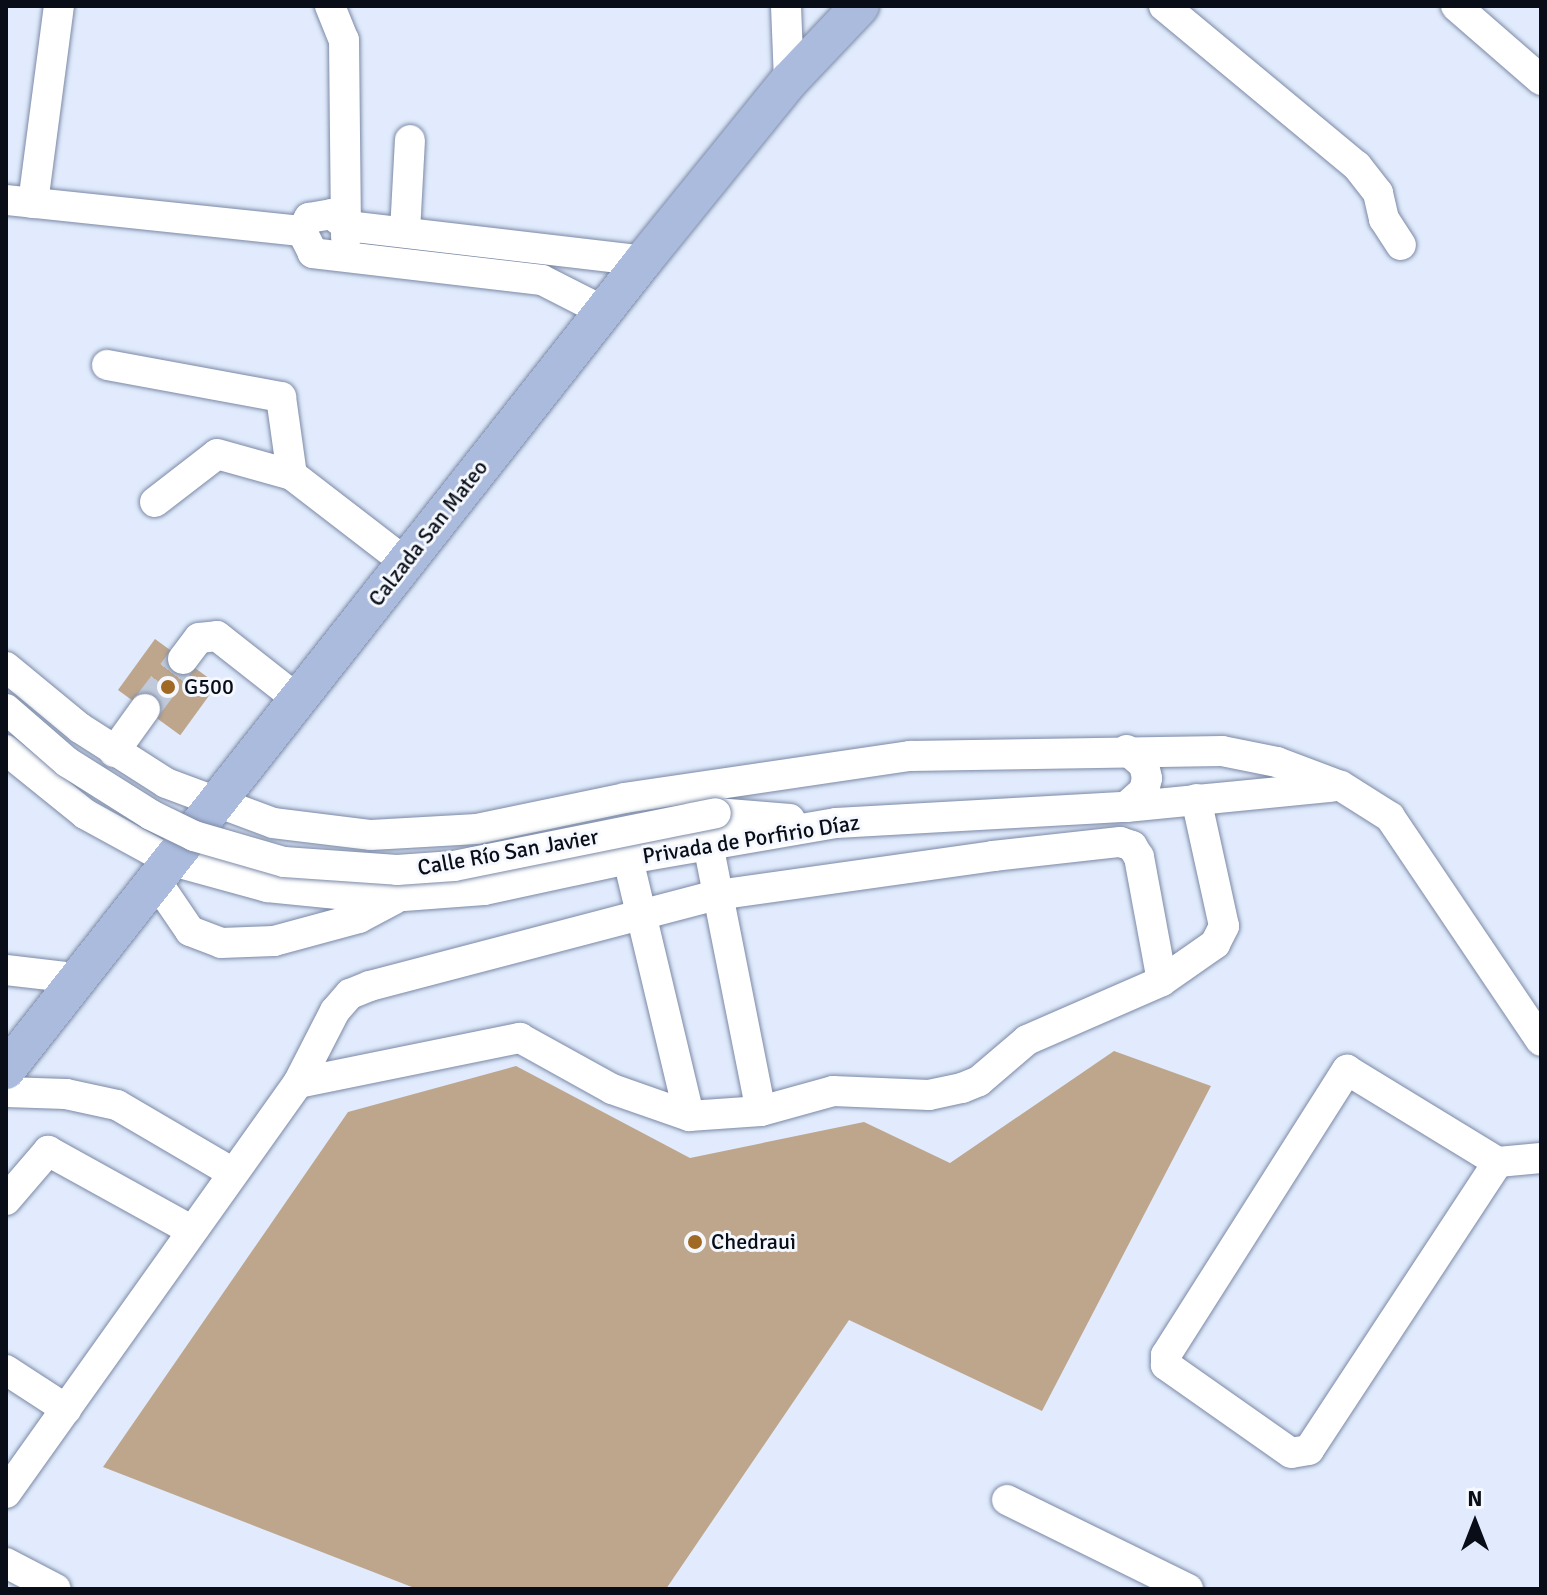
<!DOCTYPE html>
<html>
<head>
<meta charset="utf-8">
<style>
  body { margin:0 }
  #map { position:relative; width:1547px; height:1595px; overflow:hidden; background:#e1ebfd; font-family:Signika,sans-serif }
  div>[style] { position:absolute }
  .building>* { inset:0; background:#bea68c; transform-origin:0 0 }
  .minor-tunnel>* { height:30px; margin-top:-15px; transform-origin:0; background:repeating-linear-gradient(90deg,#c0cada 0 30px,transparent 0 45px) }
  .roads { filter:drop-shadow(0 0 2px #7b89a5) drop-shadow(0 0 2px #7b89a5) }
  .minor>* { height:30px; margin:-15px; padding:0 15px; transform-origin:15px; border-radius:15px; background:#fff }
  .major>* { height:38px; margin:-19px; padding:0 19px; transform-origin:19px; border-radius:19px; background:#abbbdd }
  .bridges { filter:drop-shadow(0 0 2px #7b89a5) drop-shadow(0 0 2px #7b89a5) }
  .minor-bridge>* { height:30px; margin:-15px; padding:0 15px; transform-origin:15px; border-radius:15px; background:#fff }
  .dots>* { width:22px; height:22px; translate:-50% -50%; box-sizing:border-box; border:4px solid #f5f8fe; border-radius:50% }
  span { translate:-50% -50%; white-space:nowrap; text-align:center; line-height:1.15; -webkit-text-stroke:6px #f5f8fe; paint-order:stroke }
  .street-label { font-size:22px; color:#080d17 }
  .poi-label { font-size:22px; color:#080d17 }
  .left { translate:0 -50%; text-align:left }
  .frame { position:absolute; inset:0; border:8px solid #080d17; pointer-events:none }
  .north { position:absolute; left:1435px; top:1483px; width:80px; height:80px; -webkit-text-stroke:6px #f5f8fe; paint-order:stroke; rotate:0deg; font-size:22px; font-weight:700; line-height:32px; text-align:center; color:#080d17 }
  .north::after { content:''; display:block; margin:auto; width:28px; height:36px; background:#080d17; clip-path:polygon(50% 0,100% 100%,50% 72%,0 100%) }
</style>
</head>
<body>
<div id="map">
  <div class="building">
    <div style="left:155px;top:639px;width:77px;height:63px;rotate:36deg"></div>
    <div style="clip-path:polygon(1114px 1051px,1211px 1086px,1042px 1411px,849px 1320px,666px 1589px,417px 1589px,103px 1467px,348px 1112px,516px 1066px,690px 1158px,864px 1122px,950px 1163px)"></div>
  </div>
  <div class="minor-tunnel">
    <div style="left:145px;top:709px;width:63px;rotate:-52.8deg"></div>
  </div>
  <div class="roads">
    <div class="minor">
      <div style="left:330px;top:6px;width:37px;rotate:68deg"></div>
      <div style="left:344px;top:40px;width:197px;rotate:89.4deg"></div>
      <div style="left:786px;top:6px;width:75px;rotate:87.7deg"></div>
      <div style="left:1164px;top:6px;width:251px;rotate:39.7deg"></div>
      <div style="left:1357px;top:166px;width:34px;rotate:52deg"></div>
      <div style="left:1378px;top:193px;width:27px;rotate:77deg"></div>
      <div style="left:1384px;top:219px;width:31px;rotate:57deg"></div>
      <div style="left:1456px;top:6px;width:113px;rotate:41deg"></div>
      <div style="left:6px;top:200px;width:298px;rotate:6deg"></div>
      <div style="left:33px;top:203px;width:199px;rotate:-82.5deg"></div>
      <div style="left:405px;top:232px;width:92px;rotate:-86.9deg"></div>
      <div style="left:603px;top:311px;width:68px;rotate:-153.1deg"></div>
      <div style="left:542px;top:280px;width:231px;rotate:-173.3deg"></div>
      <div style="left:313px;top:253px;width:25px;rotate:-117deg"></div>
      <div style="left:302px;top:231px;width:15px;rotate:-62deg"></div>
      <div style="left:309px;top:218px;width:22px;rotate:-10deg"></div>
      <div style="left:331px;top:214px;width:20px;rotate:37deg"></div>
      <div style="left:347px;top:226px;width:298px;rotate:6.7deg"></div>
      <div style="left:107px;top:365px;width:177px;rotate:10.4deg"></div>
      <div style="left:281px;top:397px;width:79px;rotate:82deg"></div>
      <div style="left:292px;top:475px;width:143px;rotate:37.6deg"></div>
      <div style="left:155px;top:502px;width:78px;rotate:-37.7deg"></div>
      <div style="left:217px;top:454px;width:78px;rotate:15.6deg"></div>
      <div style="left:183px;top:659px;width:26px;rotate:-53deg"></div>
      <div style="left:199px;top:638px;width:18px;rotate:-6deg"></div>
      <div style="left:217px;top:636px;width:102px;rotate:38.2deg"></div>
      <div style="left:6px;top:667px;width:96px;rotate:39.5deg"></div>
      <div style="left:80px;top:728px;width:102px;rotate:32.6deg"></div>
      <div style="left:166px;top:783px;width:114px;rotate:20.5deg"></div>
      <div style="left:273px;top:823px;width:99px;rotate:7deg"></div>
      <div style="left:371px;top:835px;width:106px;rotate:-3.2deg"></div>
      <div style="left:477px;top:829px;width:151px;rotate:-11.8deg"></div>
      <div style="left:625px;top:798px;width:288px;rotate:-8.4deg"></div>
      <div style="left:910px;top:756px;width:312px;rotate:-0.9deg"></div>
      <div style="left:1222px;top:751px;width:56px;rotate:11.3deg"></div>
      <div style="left:1277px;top:762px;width:68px;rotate:20.6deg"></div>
      <div style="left:1341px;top:786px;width:58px;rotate:32.3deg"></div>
      <div style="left:1390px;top:817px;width:270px;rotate:56deg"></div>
      <div style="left:6px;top:750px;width:102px;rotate:39deg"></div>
      <div style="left:85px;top:814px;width:96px;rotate:28.7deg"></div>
      <div style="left:169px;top:860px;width:102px;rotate:15.4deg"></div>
      <div style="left:267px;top:887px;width:111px;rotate:5.7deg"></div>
      <div style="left:377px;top:898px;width:107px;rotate:-4.3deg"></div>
      <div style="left:484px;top:890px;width:147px;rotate:-12.1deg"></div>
      <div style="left:628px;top:859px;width:211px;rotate:-9.8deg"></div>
      <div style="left:836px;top:823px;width:290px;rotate:-3.2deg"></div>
      <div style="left:1126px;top:807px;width:206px;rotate:-5.6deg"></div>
      <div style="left:114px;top:752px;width:53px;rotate:-54.2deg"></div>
      <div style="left:1126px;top:807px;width:24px;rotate:-42deg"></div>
      <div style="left:1144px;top:791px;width:13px;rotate:-77deg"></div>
      <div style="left:1147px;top:778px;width:13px;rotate:-103deg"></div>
      <div style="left:1144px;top:765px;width:23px;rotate:-139deg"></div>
      <div style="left:716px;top:813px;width:74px;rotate:4.6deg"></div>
      <div style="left:708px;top:844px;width:272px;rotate:78.8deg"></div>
      <div style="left:628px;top:859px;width:264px;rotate:76.6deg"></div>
      <div style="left:154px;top:878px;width:64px;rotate:55.8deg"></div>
      <div style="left:190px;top:931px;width:33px;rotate:21deg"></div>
      <div style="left:221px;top:943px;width:53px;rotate:-2.2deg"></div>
      <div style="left:274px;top:941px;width:88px;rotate:-15.1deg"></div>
      <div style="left:359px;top:918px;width:40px;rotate:-28deg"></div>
      <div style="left:6px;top:970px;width:68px;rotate:6.7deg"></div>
      <div style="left:298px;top:1083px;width:81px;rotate:-62.8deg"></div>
      <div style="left:335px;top:1011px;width:23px;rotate:-49deg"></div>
      <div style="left:350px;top:994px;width:22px;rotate:-22deg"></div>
      <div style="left:370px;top:986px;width:359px;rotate:-14.7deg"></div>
      <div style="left:717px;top:895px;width:279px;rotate:-8deg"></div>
      <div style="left:993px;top:856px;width:128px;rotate:-6.3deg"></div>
      <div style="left:1120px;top:842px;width:13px;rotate:18deg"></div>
      <div style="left:1132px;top:846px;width:13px;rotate:58deg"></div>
      <div style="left:1139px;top:857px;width:126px;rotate:79.5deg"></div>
      <div style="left:6px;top:1092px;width:60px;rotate:1.9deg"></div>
      <div style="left:66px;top:1094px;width:52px;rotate:12.2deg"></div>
      <div style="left:117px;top:1105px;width:134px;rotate:30.4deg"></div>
      <div style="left:1498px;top:1162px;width:344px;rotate:123.3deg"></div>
      <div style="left:1309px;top:1450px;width:18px;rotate:171deg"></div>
      <div style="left:1291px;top:1453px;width:153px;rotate:-144.9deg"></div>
      <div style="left:1166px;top:1365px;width:10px;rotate:-90deg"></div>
      <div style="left:1166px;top:1355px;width:338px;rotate:-57.6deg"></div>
      <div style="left:1347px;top:1070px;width:177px;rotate:31.4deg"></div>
      <div style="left:1498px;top:1162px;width:43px;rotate:-5.3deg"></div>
      <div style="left:6px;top:1200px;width:65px;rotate:-49.4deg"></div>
      <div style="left:48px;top:1151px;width:163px;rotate:28.9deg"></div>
      <div style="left:6px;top:1370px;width:72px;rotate:33deg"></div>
      <div style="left:6px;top:1493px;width:503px;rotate:-54.54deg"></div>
      <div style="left:298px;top:1083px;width:227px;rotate:-11.5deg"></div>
      <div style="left:520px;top:1038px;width:105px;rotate:29deg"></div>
      <div style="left:612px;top:1089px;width:82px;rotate:19.3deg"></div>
      <div style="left:689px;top:1116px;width:72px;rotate:-4deg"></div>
      <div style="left:761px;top:1111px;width:75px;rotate:-15.5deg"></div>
      <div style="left:833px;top:1091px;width:96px;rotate:2.4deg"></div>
      <div style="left:929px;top:1095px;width:34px;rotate:-12deg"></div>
      <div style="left:962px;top:1088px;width:18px;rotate:-22deg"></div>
      <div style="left:979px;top:1081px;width:63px;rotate:-40.5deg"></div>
      <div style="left:1027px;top:1040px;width:147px;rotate:-23.6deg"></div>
      <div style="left:1162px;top:981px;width:65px;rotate:-34.9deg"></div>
      <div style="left:1215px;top:944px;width:20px;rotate:-63deg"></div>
      <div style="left:1224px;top:926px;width:130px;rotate:-102.4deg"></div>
      <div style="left:1007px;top:1500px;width:202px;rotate:26.2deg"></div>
      <div style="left:6px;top:1563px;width:56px;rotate:27.5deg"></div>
    </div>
    <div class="major">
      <div style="left:6px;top:1070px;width:1030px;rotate:-51.78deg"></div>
      <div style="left:643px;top:261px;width:232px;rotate:-51deg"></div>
      <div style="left:789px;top:81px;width:103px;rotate:-46.6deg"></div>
    </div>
  </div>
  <div class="bridges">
    <div class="minor-bridge">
      <div style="left:6px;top:709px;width:81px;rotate:41deg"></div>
      <div style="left:67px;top:762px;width:99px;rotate:32.2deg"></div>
      <div style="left:151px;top:815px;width:48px;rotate:26deg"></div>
      <div style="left:194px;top:836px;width:94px;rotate:16.1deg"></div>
      <div style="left:284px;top:862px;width:113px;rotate:4deg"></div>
      <div style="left:397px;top:870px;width:57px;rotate:-4deg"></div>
      <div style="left:454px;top:866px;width:267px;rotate:-11.4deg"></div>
    </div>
  </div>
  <div class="dots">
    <div style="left:168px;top:687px;background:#a06a24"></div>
    <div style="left:695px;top:1242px;background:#a06a24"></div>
  </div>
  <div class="street-label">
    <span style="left:428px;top:533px;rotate:-52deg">Calzada San Mateo</span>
    <span style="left:751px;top:839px;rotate:-9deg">Privada de Porfirio Díaz</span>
    <span style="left:508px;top:852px;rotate:-10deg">Calle Río San Javier</span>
  </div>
  <div class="poi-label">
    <span class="left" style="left:184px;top:687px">G500</span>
    <span class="left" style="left:711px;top:1242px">Chedraui</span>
  </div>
  <div class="frame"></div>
  <div class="north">N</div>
</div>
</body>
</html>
